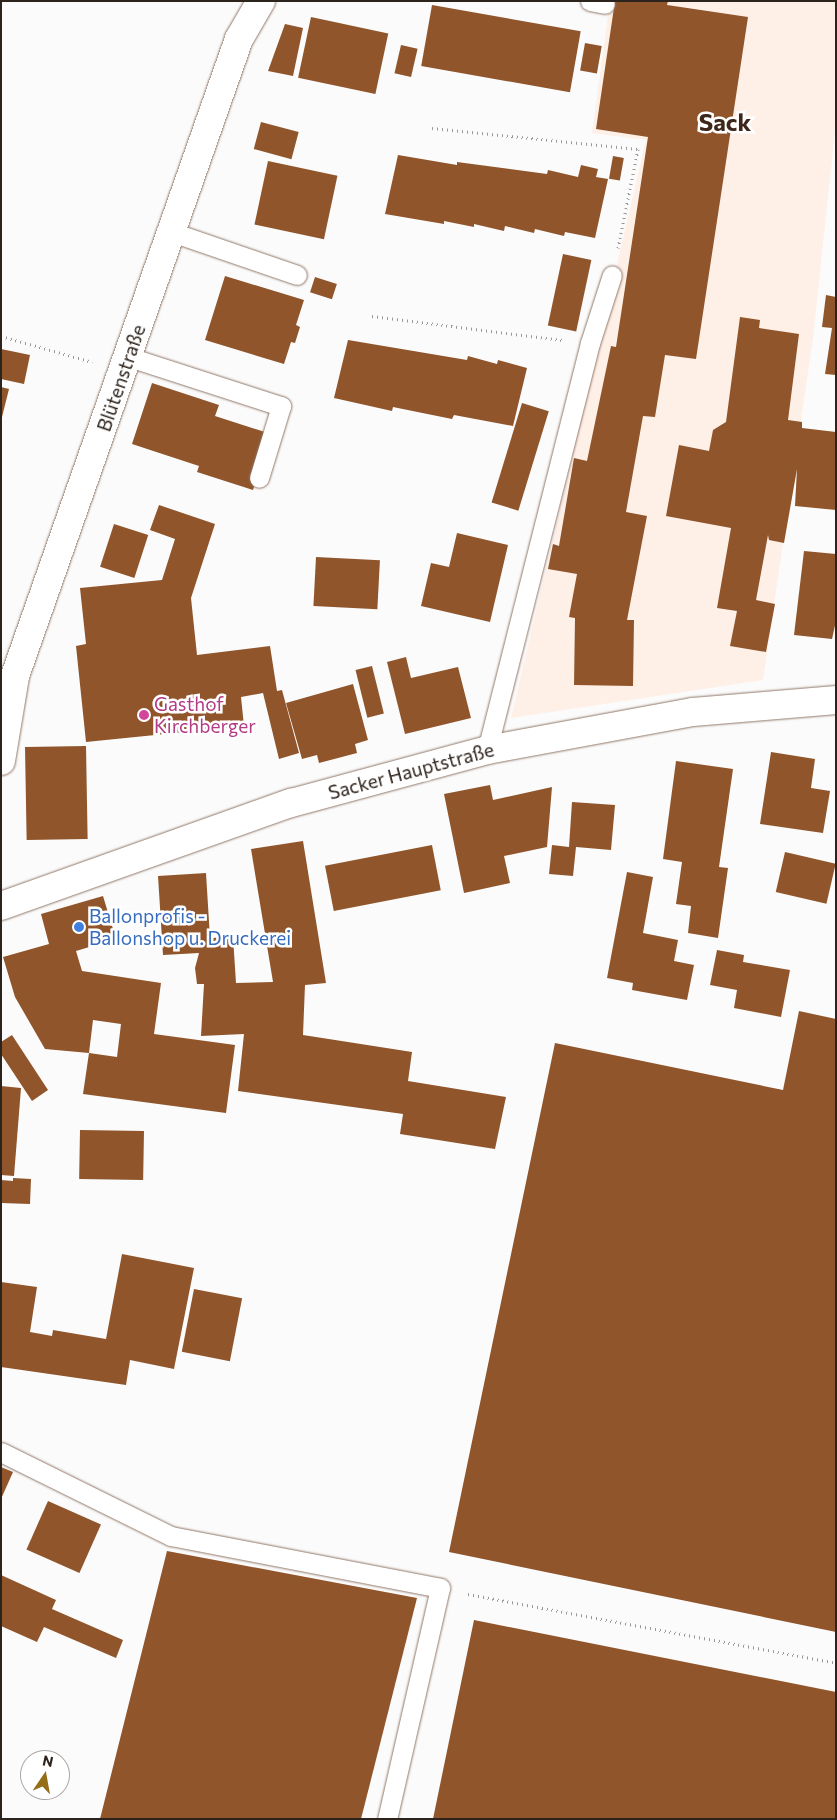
<!DOCTYPE html>
<html>
<head>
<meta charset="utf-8">
<style>
  body { margin:0 }
  #map { position:relative; width:837px; height:1820px; overflow:hidden; background:#fbfbfb; font-family:Commissioner,sans-serif }
  div>[style] { position:absolute }
  .built>* { inset:0; background:#feefe7 }
  .building>* { inset:0; background:#90552b; transform-origin:0 0 }
  .path>* { height:3px; margin-top:-1.5px; transform-origin:0; background:repeating-linear-gradient(90deg,#9b9794 0 1px,transparent 0 5px) }
  .roads { filter:drop-shadow(0 0 1px #907768) drop-shadow(0 0 1px #907768) }
  .lane>* { height:19px; margin:-9.5px; padding:0 9.5px; transform-origin:9.5px; border-radius:9.5px; background:#fff }
  .street>* { height:28px; margin:-14px; padding:0 14px; transform-origin:14px; border-radius:14px; background:#fff }
  .dots>* { width:14px; height:14px; translate:-50% -50%; box-sizing:border-box; border:2px solid #fff; border-radius:50% }
  span { translate:-50% -50%; white-space:nowrap; text-align:center; line-height:1.15; -webkit-text-stroke:5px #fff; paint-order:stroke }
  .street-label { font-size:19px; color:#2d231d }
  .hotel-label { font-size:19px; color:#b23c85 }
  .left { translate:0 -50%; text-align:left }
  .shop-label { font-size:19px; color:#366cbe }
  .district-label { font-size:24px; color:#3c271a; font-weight:700 }
  .frame { position:absolute; inset:0; border:2px solid #2d231d; pointer-events:none }
  .north { position:absolute; left:20px; top:1750px; width:50px; height:50px; box-sizing:border-box; background:#fff; border:1px solid #aba7a5; border-radius:50%; rotate:12deg; font-size:14px; font-weight:700; line-height:20px; text-align:center; color:#2d231d }
  .north::after { content:''; display:block; margin:auto; width:18px; height:22px; background:#946e17; clip-path:polygon(50% 0,100% 100%,50% 72%,0 100%) }
</style>
</head>
<body>
<div id="map">
  <div class="built">
    <div style="clip-path:polygon(610px 1px,836px 1px,836px 121px,813px 338px,763px 680px,511px 718px,646px 140px,592px 133px)"></div>
  </div>
  <div class="building">
    <div style="clip-path:polygon(615px 1px,668px 1px,667px 5px,748px 17px,696px 359px,665px 355px,655px 417px,643px 416px,626px 512px,647px 516px,627px 620px,634px 620px,633px 686px,574px 685px,575px 618px,569px 617px,577px 574px,548px 569px,553px 544px,559px 546px,574px 458px,587px 461px,611px 346px,616px 347px,648px 137px,596px 129px)"></div>
    <div style="left:432px;top:5px;width:151px;height:62px;rotate:10deg"></div>
    <div style="left:311px;top:17px;width:79px;height:62px;rotate:12deg"></div>
    <div style="clip-path:polygon(285px 24px,303px 28px,293px 76px,268px 71px)"></div>
    <div style="left:585px;top:43px;width:17px;height:28px;rotate:10deg"></div>
    <div style="left:401px;top:45px;width:17px;height:29px;rotate:13deg"></div>
    <div style="left:261px;top:122px;width:39px;height:28px;rotate:15deg"></div>
    <div style="clip-path:polygon(398px 155px,457px 165px,457px 162px,547px 174px,548px 170px,578px 177px,581px 165px,598px 169px,596px 177px,608px 179px,595px 238px,565px 232px,564px 236px,535px 229px,534px 233px,505px 226px,504px 231px,474px 224px,474px 227px,444px 221px,444px 224px,385px 214px)"></div>
    <div style="left:613px;top:156px;width:11px;height:23px;rotate:10deg"></div>
    <div style="left:268px;top:161px;width:71px;height:65px;rotate:12deg"></div>
    <div style="left:563px;top:254px;width:29px;height:73px;rotate:12deg"></div>
    <div style="clip-path:polygon(225px 276px,304px 300px,296px 325px,300px 327px,295px 343px,291px 342px,284px 364px,205px 340px)"></div>
    <div style="left:315px;top:277px;width:23px;height:16px;rotate:18deg"></div>
    <div style="clip-path:polygon(826px 295px,836px 297px,836px 375px,825px 374px,832px 328px,822px 327px)"></div>
    <div style="clip-path:polygon(740px 317px,760px 320px,759px 328px,799px 334px,788px 420px,802px 422px,802px 428px,836px 432px,836px 510px,795px 506px,797px 469px,784px 543px,769px 540px,768px 535px,756px 600px,775px 604px,766px 652px,730px 646px,737px 611px,717px 608px,731px 528px,666px 516px,679px 445px,709px 451px,713px 430px,726px 422px)"></div>
    <div style="clip-path:polygon(348px 340px,467px 360px,468px 356px,497px 364px,498px 360px,527px 368px,513px 426px,454px 415px,452px 419px,393px 407px,392px 411px,334px 398px)"></div>
    <div style="clip-path:polygon(1px 349px,30px 355px,24px 384px,1px 379px)"></div>
    <div style="clip-path:polygon(152px 383px,219px 405px,215px 416px,271px 434px,253px 490px,197px 472px,199px 466px,132px 444px)"></div>
    <div style="clip-path:polygon(1px 387px,9px 389px,2px 417px,1px 417px)"></div>
    <div style="left:522px;top:403px;width:28px;height:104px;rotate:17deg"></div>
    <div style="clip-path:polygon(159px 505px,215px 524px,191px 598px,197px 655px,270px 646px,277px 691px,282px 690px,299px 753px,279px 759px,263px 693px,241px 697px,244px 726px,86px 742px,76px 646px,86px 644px,80px 588px,162px 580px,175px 539px,150px 530px)"></div>
    <div style="left:114px;top:524px;width:36px;height:45px;rotate:18deg"></div>
    <div style="clip-path:polygon(457px 533px,508px 545px,490px 622px,421px 606px,431px 563px,449px 567px)"></div>
    <div style="clip-path:polygon(804px 551px,836px 554px,836px 621px,832px 639px,794px 635px)"></div>
    <div style="left:316px;top:557px;width:64px;height:49px;rotate:3deg"></div>
    <div style="clip-path:polygon(406px 657px,411px 678px,458px 667px,471px 718px,405px 734px,387px 662px)"></div>
    <div style="left:372px;top:666px;width:49px;height:17px;rotate:76deg"></div>
    <div style="clip-path:polygon(353px 684px,368px 740px,355px 744px,357px 753px,319px 763px,317px 755px,302px 759px,286px 703px)"></div>
    <div style="left:86px;top:746px;width:93px;height:61px;rotate:89deg"></div>
    <div style="clip-path:polygon(771px 752px,815px 759px,811px 788px,830px 791px,823px 833px,760px 824px)"></div>
    <div style="clip-path:polygon(676px 761px,733px 769px,719px 867px,728px 868px,718px 938px,688px 933px,691px 906px,676px 904px,682px 862px,663px 859px)"></div>
    <div style="clip-path:polygon(490px 785px,493px 800px,552px 787px,547px 847px,504px 856px,510px 883px,464px 893px,444px 794px)"></div>
    <div style="clip-path:polygon(572px 802px,615px 805px,611px 850px,576px 847px,573px 876px,549px 874px,552px 845px,569px 847px)"></div>
    <div style="clip-path:polygon(303px 841px,326px 983px,305px 985px,303px 1035px,412px 1052px,408px 1081px,506px 1097px,495px 1149px,400px 1134px,403px 1114px,238px 1091px,244px 1034px,201px 1036px,204px 984px,197px 984px,195px 968px,199px 953px,163px 955px,158px 876px,206px 873px,210px 938px,233px 937px,236px 983px,273px 982px,251px 849px)"></div>
    <div style="left:432px;top:845px;width:46px;height:109px;rotate:79deg"></div>
    <div style="left:785px;top:852px;width:52px;height:41px;rotate:13deg"></div>
    <div style="clip-path:polygon(627px 872px,653px 877px,643px 933px,678px 940px,674px 961px,694px 965px,687px 1000px,632px 990px,633px 983px,607px 978px)"></div>
    <div style="clip-path:polygon(103px 896px,116px 939px,76px 951px,82px 971px,161px 983px,154px 1034px,235px 1045px,226px 1113px,83px 1094px,89px 1053px,117px 1057px,121px 1024px,93px 1020px,89px 1053px,45px 1049px,15px 997px,3px 957px,49px 944px,41px 914px)"></div>
    <div style="clip-path:polygon(717px 950px,744px 955px,743px 962px,790px 970px,781px 1017px,734px 1008px,737px 990px,710px 985px)"></div>
    <div style="clip-path:polygon(799px 1011px,836px 1019px,836px 1632px,449px 1552px,555px 1043px,783px 1090px)"></div>
    <div style="clip-path:polygon(12px 1035px,48px 1090px,32px 1101px,1px 1054px,1px 1042px)"></div>
    <div style="clip-path:polygon(1px 1086px,21px 1088px,14px 1176px,1px 1175px)"></div>
    <div style="left:80px;top:1130px;width:64px;height:49px;rotate:1deg"></div>
    <div style="clip-path:polygon(13px 1178px,31px 1179px,30px 1204px,1px 1203px,1px 1180px,13px 1181px)"></div>
    <div style="clip-path:polygon(122px 1254px,194px 1268px,174px 1369px,130px 1360px,126px 1385px,1px 1367px,1px 1282px,37px 1287px,30px 1332px,52px 1336px,53px 1330px,106px 1339px)"></div>
    <div style="left:194px;top:1289px;width:49px;height:64px;rotate:11deg"></div>
    <div style="clip-path:polygon(1px 1467px,13px 1472px,1px 1499px)"></div>
    <div style="left:48px;top:1501px;width:58px;height:53px;rotate:24deg"></div>
    <div style="clip-path:polygon(167px 1551px,417px 1598px,361px 1819px,100px 1819px)"></div>
    <div style="clip-path:polygon(1px 1575px,56px 1600px,52px 1609px,123px 1640px,116px 1658px,44px 1627px,37px 1642px,1px 1626px)"></div>
    <div style="clip-path:polygon(474px 1620px,836px 1692px,836px 1819px,433px 1819px)"></div>
  </div>
  <div class="path">
    <div style="left:432px;top:128px;width:207px;rotate:5.8deg"></div>
    <div style="left:638px;top:149px;width:101px;rotate:101.4deg"></div>
    <div style="left:372px;top:316px;width:192px;rotate:7.2deg"></div>
    <div style="left:1px;top:336px;width:95px;rotate:15.9deg"></div>
    <div style="left:468px;top:1594px;width:374px;rotate:10.6deg"></div>
  </div>
  <div class="roads">
    <div class="lane">
      <div style="left:590px;top:1px;width:15px;rotate:11deg"></div>
      <div style="left:172px;top:232px;width:132px;rotate:19deg"></div>
      <div style="left:129px;top:357px;width:160px;rotate:17.9deg"></div>
      <div style="left:281px;top:406px;width:75px;rotate:107deg"></div>
      <div style="left:487px;top:750px;width:420px;rotate:-75.8deg"></div>
      <div style="left:590px;top:343px;width:71px;rotate:-72.1deg"></div>
      <div style="left:1px;top:1452px;width:190px;rotate:26.3deg"></div>
      <div style="left:171px;top:1536px;width:274px;rotate:10.9deg"></div>
      <div style="left:440px;top:1588px;width:237px;rotate:102.9deg"></div>
    </div>
    <div class="street">
      <div style="left:1px;top:761px;width:86px;rotate:-80.6deg"></div>
      <div style="left:15px;top:676px;width:675px;rotate:-70.63deg"></div>
      <div style="left:239px;top:39px;width:44px;rotate:-59.9deg"></div>
      <div style="left:1px;top:906px;width:308px;rotate:-19.6deg"></div>
      <div style="left:291px;top:803px;width:203px;rotate:-15.1deg"></div>
      <div style="left:487px;top:750px;width:209px;rotate:-10.5deg"></div>
      <div style="left:693px;top:712px;width:144px;rotate:-4.8deg"></div>
    </div>
  </div>
  <div class="dots">
    <div style="left:144px;top:715px;background:#d1479c"></div>
    <div style="left:79px;top:927px;background:#3f7fe0"></div>
  </div>
  <div class="street-label">
    <span style="left:121px;top:378px;rotate:-71deg">Blütenstraße</span>
    <span style="left:411px;top:771px;rotate:-15deg">Sacker Hauptstraße</span>
  </div>
  <div class="hotel-label">
    <span class="left" style="left:154px;top:715px">Gasthof<br>Kirchberger</span>
  </div>
  <div class="shop-label">
    <span class="left" style="left:89px;top:927px">Ballonprofis -<br>Ballonshop u. Druckerei</span>
  </div>
  <div class="district-label">
    <span style="left:725px;top:122px">Sack</span>
  </div>
  <div class="frame"></div>
  <div class="north">N</div>
</div>
</body>
</html>
